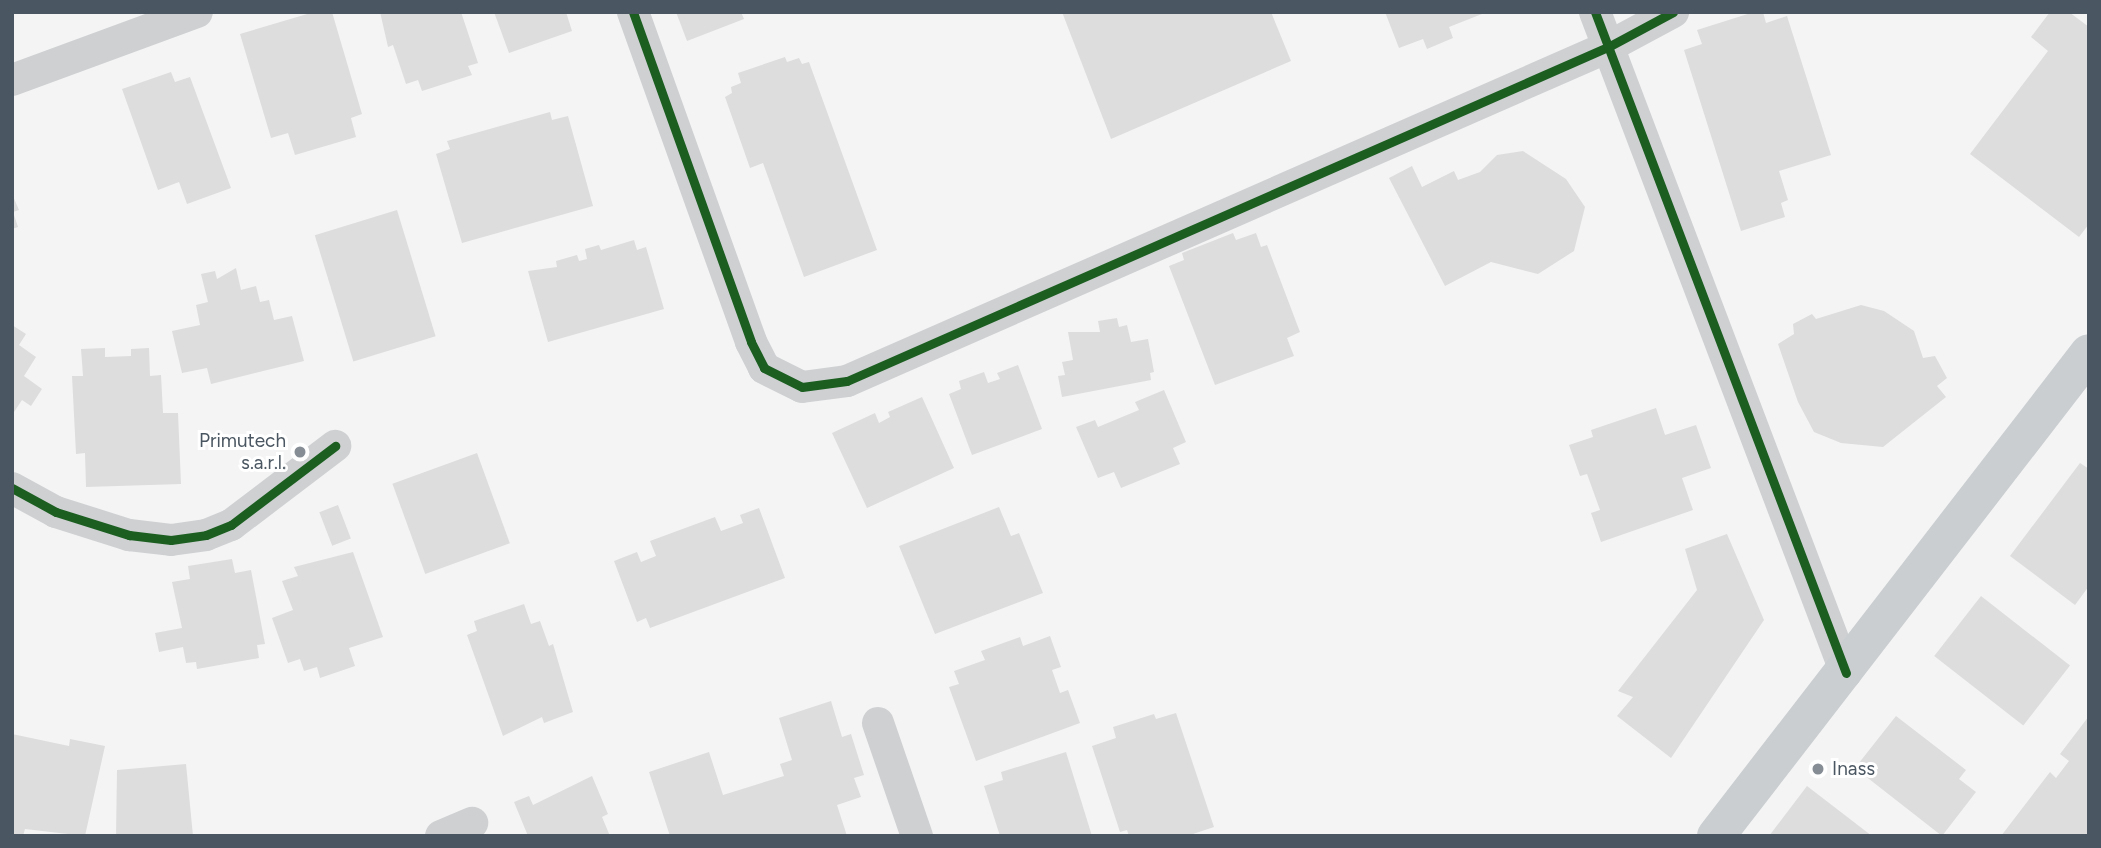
<!DOCTYPE html>
<html>
<head>
<meta charset="utf-8">
<style>
  body { margin:0 }
  #map { position:relative; width:2101px; height:848px; overflow:hidden; background:#f4f4f4; font-family:Figtree,sans-serif }
  div>[style] { position:absolute }
  .building>* { inset:0; background:#ddddde; transform-origin:0 0 }
  .minor>* { height:32px; margin:-16px; padding:0 16px; transform-origin:16px; border-radius:16px; background:#ced0d2 }
  .primary>* { height:38px; margin:-19px; padding:0 19px; transform-origin:19px; border-radius:19px; background:#caced1 }
  .cycleway>* { height:9px; margin:-4.5px; padding:0 4.5px; transform-origin:4.5px; border-radius:4.5px; background:#1b5e20 }
  .dots>* { width:19px; height:19px; translate:-50% -50%; box-sizing:border-box; border:4px solid #fff; border-radius:50% }
  span { translate:-50% -50%; white-space:nowrap; text-align:center; line-height:1.15; -webkit-text-stroke:6px #fff; paint-order:stroke }
  .poi-label { font-size:19px; color:#4a5661 }
  .right { translate:-100% -50%; text-align:right }
  .left { translate:0 -50%; text-align:left }
  .frame { position:absolute; inset:0; border:14px solid #4a5661; pointer-events:none }
</style>
</head>
<body>
<div id="map">
  <div class="building">
    <div style="clip-path:polygon(314px 12px,332px 12px,362px 114px,351px 118px,356px 137px,295px 155px,288px 133px,271px 138px,240px 34px)"></div>
    <div style="clip-path:polygon(380px 12px,461px 12px,478px 63px,468px 66px,472px 75px,422px 91px,418px 80px,406px 84px,393px 45px,388px 47px)"></div>
    <div style="clip-path:polygon(494px 12px,566px 12px,572px 31px,509px 53px)"></div>
    <div style="clip-path:polygon(676px 12px,741px 12px,744px 19px,687px 41px)"></div>
    <div style="clip-path:polygon(1062px 12px,1271px 12px,1291px 61px,1111px 139px)"></div>
    <div style="clip-path:polygon(1385px 12px,1487px 12px,1449px 27px,1453px 38px,1427px 49px,1423px 39px,1399px 48px)"></div>
    <div style="clip-path:polygon(1754px 12px,1763px 12px,1766px 23px,1787px 16px,1831px 155px,1779px 171px,1788px 200px,1781px 203px,1785px 217px,1741px 231px,1684px 50px,1702px 44px,1697px 30px)"></div>
    <div style="clip-path:polygon(2050px 12px,2069px 12px,2089px 27px,2089px 224px,2079px 237px,1970px 154px,2048px 51px,2031px 37px)"></div>
    <div style="clip-path:polygon(785px 57px,787px 62px,799px 58px,802px 64px,809px 62px,877px 250px,804px 277px,763px 163px,750px 168px,725px 97px,732px 93px,731px 87px,741px 83px,738px 73px)"></div>
    <div style="clip-path:polygon(171px 72px,175px 82px,190px 77px,231px 188px,187px 204px,179px 182px,158px 190px,122px 89px)"></div>
    <div style="clip-path:polygon(550px 112px,552px 120px,568px 116px,593px 206px,462px 243px,436px 154px,450px 149px,447px 141px)"></div>
    <div style="clip-path:polygon(1523px 151px,1566px 179px,1585px 207px,1574px 251px,1538px 274px,1491px 262px,1445px 286px,1389px 178px,1412px 166px,1422px 187px,1454px 171px,1458px 180px,1480px 172px,1497px 155px)"></div>
    <div style="clip-path:polygon(12px 194px,19px 210px,13px 212px,18px 227px,12px 229px)"></div>
    <div style="left:397px;top:210px;width:132px;height:86px;rotate:73deg"></div>
    <div style="clip-path:polygon(1233px 233px,1236px 240px,1256px 233px,1261px 247px,1267px 245px,1300px 332px,1287px 338px,1294px 356px,1215px 385px,1169px 266px,1184px 260px,1182px 253px)"></div>
    <div style="clip-path:polygon(634px 240px,637px 250px,646px 247px,664px 309px,548px 342px,528px 271px,557px 267px,556px 261px,577px 255px,579px 261px,587px 259px,585px 249px,599px 245px,601px 250px)"></div>
    <div style="clip-path:polygon(236px 268px,241px 290px,256px 286px,260px 302px,269px 300px,274px 320px,292px 316px,304px 361px,211px 384px,207px 368px,182px 373px,172px 331px,200px 325px,196px 305px,208px 302px,201px 274px,215px 271px,217px 279px)"></div>
    <div style="clip-path:polygon(1861px 305px,1884px 311px,1914px 331px,1923px 358px,1935px 356px,1947px 378px,1937px 386px,1946px 397px,1883px 447px,1841px 443px,1814px 432px,1798px 402px,1778px 344px,1794px 334px,1793px 324px,1812px 314px,1816px 319px)"></div>
    <div style="clip-path:polygon(1117px 318px,1119px 327px,1127px 325px,1131px 342px,1148px 339px,1154px 372px,1150px 373px,1151px 380px,1062px 397px,1058px 376px,1065px 375px,1062px 362px,1073px 360px,1068px 332px,1100px 332px,1098px 321px)"></div>
    <div style="clip-path:polygon(12px 325px,26px 334px,19px 345px,36px 357px,24px 376px,42px 389px,31px 406px,22px 400px,12px 415px)"></div>
    <div style="clip-path:polygon(105px 348px,105px 357px,131px 356px,131px 349px,149px 348px,150px 376px,161px 375px,163px 413px,178px 413px,181px 484px,86px 487px,85px 453px,76px 454px,72px 376px,83px 376px,81px 349px)"></div>
    <div style="clip-path:polygon(1018px 365px,1042px 429px,972px 455px,949px 394px,961px 389px,959px 381px,984px 372px,988px 383px,1000px 379px,997px 373px)"></div>
    <div style="clip-path:polygon(1164px 390px,1186px 442px,1173px 448px,1180px 464px,1121px 488px,1114px 472px,1098px 478px,1076px 427px,1095px 420px,1098px 427px,1139px 410px,1135px 402px)"></div>
    <div style="clip-path:polygon(922px 397px,954px 468px,867px 508px,832px 433px,875px 413px,879px 423px,890px 417px,888px 412px)"></div>
    <div style="clip-path:polygon(1656px 408px,1665px 435px,1696px 425px,1711px 468px,1682px 478px,1693px 510px,1601px 542px,1591px 513px,1600px 510px,1587px 474px,1580px 476px,1569px 445px,1593px 437px,1591px 430px)"></div>
    <div style="left:477px;top:453px;width:96px;height:90px;rotate:70deg"></div>
    <div style="clip-path:polygon(2080px 463px,2089px 469px,2089px 586px,2075px 605px,2010px 556px)"></div>
    <div style="left:338px;top:505px;width:36px;height:20px;rotate:69deg"></div>
    <div style="clip-path:polygon(999px 507px,1011px 536px,1019px 533px,1043px 593px,935px 634px,899px 546px)"></div>
    <div style="clip-path:polygon(759px 508px,785px 578px,650px 628px,646px 618px,637px 622px,614px 561px,637px 552px,641px 562px,656px 556px,650px 541px,715px 517px,721px 531px,743px 523px,740px 515px)"></div>
    <div style="clip-path:polygon(1727px 534px,1764px 620px,1671px 758px,1617px 716px,1633px 697px,1618px 691px,1697px 590px,1685px 549px)"></div>
    <div style="clip-path:polygon(353px 552px,383px 637px,349px 648px,355px 666px,320px 678px,317px 667px,304px 671px,300px 659px,288px 663px,272px 618px,293px 610px,282px 581px,298px 576px,294px 567px)"></div>
    <div style="clip-path:polygon(232px 559px,235px 573px,251px 570px,265px 644px,257px 645px,259px 658px,197px 669px,196px 662px,186px 663px,183px 647px,159px 652px,155px 633px,182px 628px,172px 582px,190px 579px,188px 566px)"></div>
    <div style="left:1981px;top:596px;width:113px;height:76px;rotate:38deg"></div>
    <div style="clip-path:polygon(524px 604px,531px 624px,540px 621px,549px 646px,553px 644px,573px 712px,544px 723px,542px 717px,503px 736px,467px 635px,477px 631px,474px 621px)"></div>
    <div style="clip-path:polygon(1050px 636px,1061px 667px,1052px 670px,1060px 693px,1068px 690px,1080px 723px,976px 761px,949px 687px,959px 684px,954px 671px,985px 660px,981px 651px,1020px 637px,1023px 646px)"></div>
    <div style="clip-path:polygon(831px 701px,842px 737px,851px 734px,864px 775px,854px 778px,861px 797px,837px 805px,847px 836px,670px 836px,649px 772px,709px 752px,723px 795px,784px 776px,780px 764px,792px 760px,779px 718px)"></div>
    <div style="clip-path:polygon(1176px 713px,1214px 827px,1187px 836px,1129px 836px,1127px 830px,1120px 832px,1092px 746px,1116px 738px,1113px 727px,1154px 714px,1156px 719px)"></div>
    <div style="clip-path:polygon(1896px 716px,1966px 770px,1959px 779px,1976px 792px,1942px 836px,1855px 768px)"></div>
    <div style="clip-path:polygon(2089px 716px,2089px 836px,2001px 836px,2050px 772px,2056px 778px,2069px 761px,2060px 754px)"></div>
    <div style="clip-path:polygon(12px 734px,69px 746px,70px 739px,105px 746px,85px 836px,25px 829px,23px 836px,12px 836px)"></div>
    <div style="clip-path:polygon(1066px 752px,1092px 836px,1000px 836px,984px 786px,1003px 780px,1001px 772px)"></div>
    <div style="clip-path:polygon(186px 764px,193px 836px,116px 836px,117px 770px)"></div>
    <div style="clip-path:polygon(592px 776px,608px 814px,602px 817px,610px 836px,528px 836px,514px 802px,529px 796px,533px 805px)"></div>
    <div style="clip-path:polygon(1807px 786px,1872px 836px,1769px 836px)"></div>
  </div>
  <div class="minor">
    <div style="left:633px;top:12px;width:350px;rotate:70.3deg"></div>
    <div style="left:751px;top:342px;width:29px;rotate:63deg"></div>
    <div style="left:764px;top:368px;width:42px;rotate:26.6deg"></div>
    <div style="left:802px;top:387px;width:45px;rotate:-7.6deg"></div>
    <div style="left:847px;top:381px;width:831px;rotate:-23.7deg"></div>
    <div style="left:1608px;top:47px;width:74px;rotate:-28.3deg"></div>
    <div style="left:1595px;top:12px;width:707px;rotate:69.21deg"></div>
    <div style="left:12px;top:80px;width:197px;rotate:-20.2deg"></div>
    <div style="left:12px;top:488px;width:50px;rotate:28.6deg"></div>
    <div style="left:56px;top:512px;width:77px;rotate:17.5deg"></div>
    <div style="left:129px;top:535px;width:42px;rotate:6.8deg"></div>
    <div style="left:171px;top:540px;width:35px;rotate:-8deg"></div>
    <div style="left:206px;top:535px;width:27px;rotate:-22deg"></div>
    <div style="left:231px;top:525px;width:131px;rotate:-37.2deg"></div>
    <div style="left:878px;top:723px;width:120px;rotate:71deg"></div>
    <div style="left:441px;top:836px;width:34px;rotate:-23deg"></div>
  </div>
  <div class="primary">
    <div style="left:1716px;top:836px;width:610px;rotate:-52.32deg"></div>
  </div>
  <div class="cycleway">
    <div style="left:633px;top:12px;width:350px;rotate:70.3deg"></div>
    <div style="left:751px;top:342px;width:29px;rotate:63deg"></div>
    <div style="left:764px;top:368px;width:42px;rotate:26.6deg"></div>
    <div style="left:802px;top:387px;width:45px;rotate:-7.6deg"></div>
    <div style="left:847px;top:381px;width:831px;rotate:-23.7deg"></div>
    <div style="left:1608px;top:47px;width:74px;rotate:-28.3deg"></div>
    <div style="left:1595px;top:12px;width:707px;rotate:69.21deg"></div>
    <div style="left:12px;top:488px;width:50px;rotate:28.6deg"></div>
    <div style="left:56px;top:512px;width:77px;rotate:17.5deg"></div>
    <div style="left:129px;top:535px;width:42px;rotate:6.8deg"></div>
    <div style="left:171px;top:540px;width:35px;rotate:-8deg"></div>
    <div style="left:206px;top:535px;width:27px;rotate:-22deg"></div>
    <div style="left:231px;top:525px;width:131px;rotate:-37.2deg"></div>
  </div>
  <div class="dots">
    <div style="left:300px;top:452px;background:#868d94"></div>
    <div style="left:1818px;top:769px;background:#868d94"></div>
  </div>
  <div class="poi-label">
    <span class="right" style="left:286px;top:452px">Primutech<br>s.a.r.l.</span>
    <span class="left" style="left:1832px;top:769px">Inass</span>
  </div>
  <div class="frame"></div>
</div>
</body>
</html>
